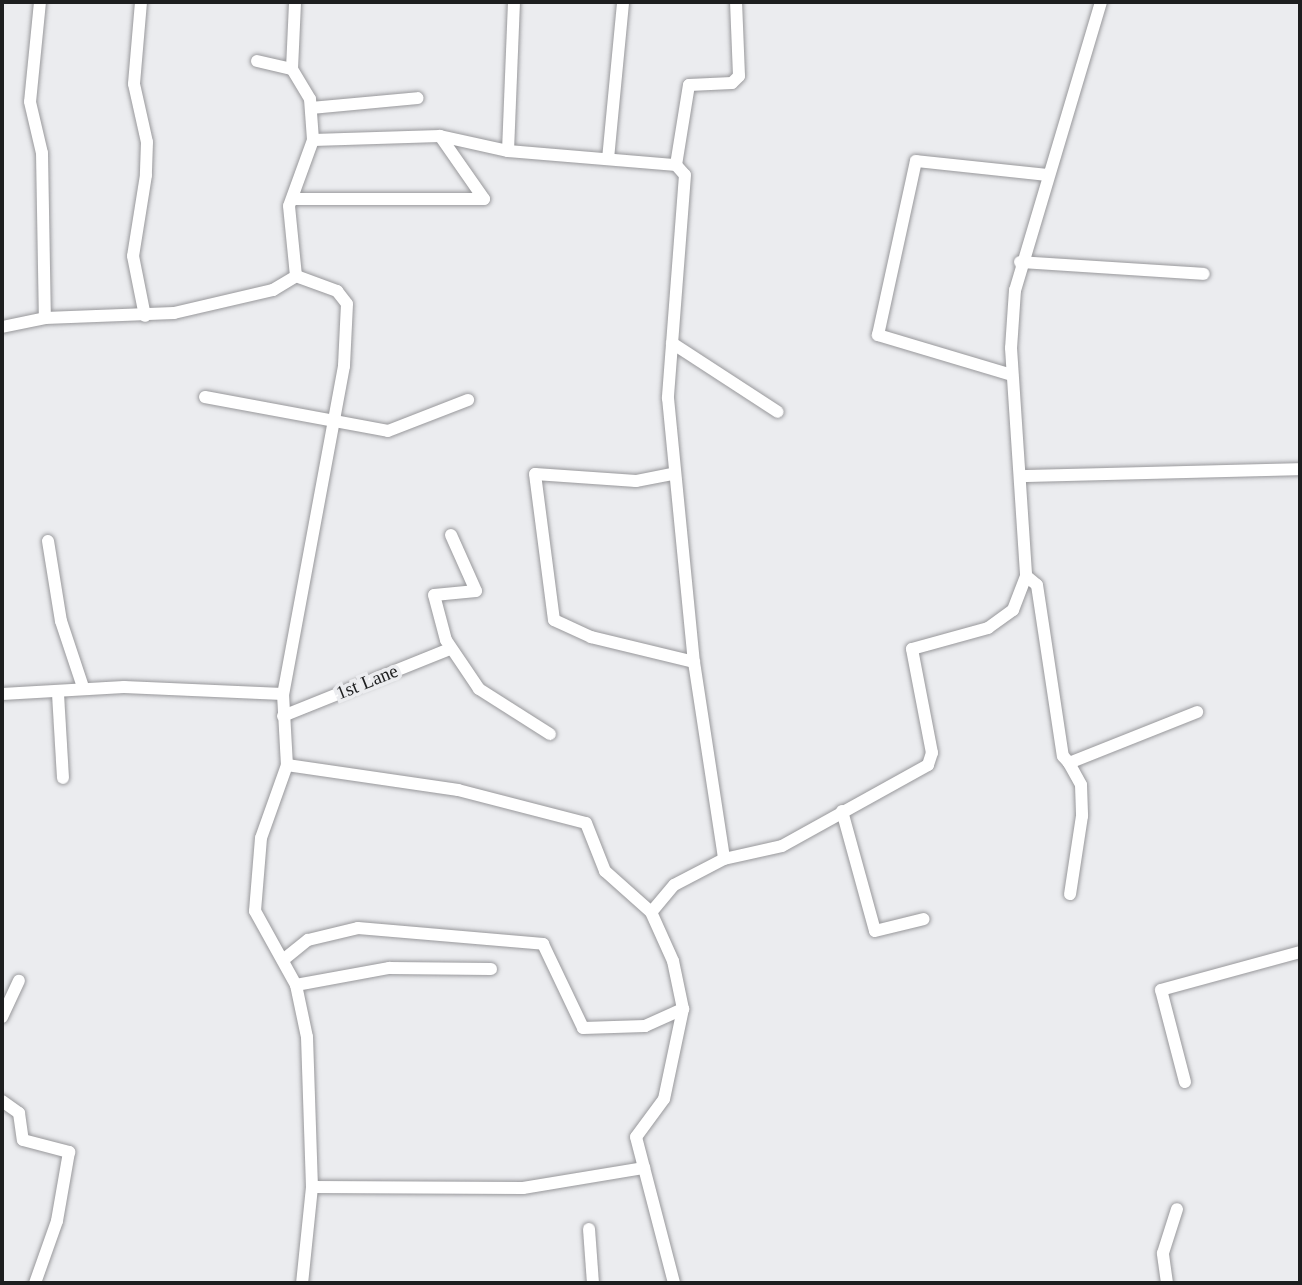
<!DOCTYPE html>
<html>
<head>
<meta charset="utf-8">
<style>
  body { margin:0 }
  #map { position:relative; width:1302px; height:1285px; overflow:hidden; background:#ebecef; font-family:"Times New Roman",serif }
  div>[style] { position:absolute }
  .roads { filter:drop-shadow(0 0 2px #98989b) drop-shadow(0 0 2px #98989b) }
  .minor>* { height:12px; margin:-6px; padding:0 6px; transform-origin:6px; border-radius:6px; background:#fff }
  span { translate:-50% -50%; white-space:nowrap; text-align:center; line-height:1.15; -webkit-text-stroke:7px #ebecef; paint-order:stroke }
  .street-label { font-size:19px; color:#1d1e1f }
  .frame { position:absolute; inset:0; border:4px solid #1d1e1f; pointer-events:none }
</style>
</head>
<body>
<div id="map">
  <div class="roads">
    <div class="minor">
      <div style="left:40px;top:2px;width:100px;rotate:95.7deg"></div>
      <div style="left:30px;top:102px;width:52px;rotate:76.8deg"></div>
      <div style="left:42px;top:153px;width:165px;rotate:89deg"></div>
      <div style="left:141px;top:2px;width:82px;rotate:94.9deg"></div>
      <div style="left:134px;top:84px;width:59px;rotate:77.4deg"></div>
      <div style="left:147px;top:142px;width:33px;rotate:92deg"></div>
      <div style="left:146px;top:175px;width:82px;rotate:99.1deg"></div>
      <div style="left:133px;top:256px;width:61px;rotate:78.7deg"></div>
      <div style="left:1101px;top:2px;width:301px;rotate:106.6deg"></div>
      <div style="left:1015px;top:290px;width:58px;rotate:93.9deg"></div>
      <div style="left:1011px;top:348px;width:228px;rotate:86.2deg"></div>
      <div style="left:1026px;top:576px;width:14px;rotate:39deg"></div>
      <div style="left:1037px;top:585px;width:173px;rotate:81.4deg"></div>
      <div style="left:1063px;top:756px;width:9px;rotate:49deg"></div>
      <div style="left:1069px;top:763px;width:138px;rotate:-21.7deg"></div>
      <div style="left:257px;top:61px;width:36px;rotate:13deg"></div>
      <div style="left:292px;top:69px;width:35px;rotate:59deg"></div>
      <div style="left:310px;top:99px;width:41px;rotate:85.8deg"></div>
      <div style="left:313px;top:140px;width:70px;rotate:110deg"></div>
      <div style="left:289px;top:206px;width:70px;rotate:84.3deg"></div>
      <div style="left:292px;top:69px;width:67px;rotate:-87.4deg"></div>
      <div style="left:311px;top:108px;width:107px;rotate:-5.3deg"></div>
      <div style="left:313px;top:140px;width:127px;rotate:-1.8deg"></div>
      <div style="left:440px;top:136px;width:70px;rotate:12.4deg"></div>
      <div style="left:508px;top:151px;width:169px;rotate:4.8deg"></div>
      <div style="left:676px;top:165px;width:13px;rotate:48deg"></div>
      <div style="left:685px;top:175px;width:224px;rotate:94.4deg"></div>
      <div style="left:668px;top:398px;width:265px;rotate:84.4deg"></div>
      <div style="left:694px;top:662px;width:199px;rotate:81.3deg"></div>
      <div style="left:724px;top:859px;width:56px;rotate:152.5deg"></div>
      <div style="left:674px;top:885px;width:35px;rotate:130deg"></div>
      <div style="left:508px;top:151px;width:149px;rotate:-87.7deg"></div>
      <div style="left:608px;top:159px;width:158px;rotate:-84.5deg"></div>
      <div style="left:676px;top:165px;width:81px;rotate:-80.8deg"></div>
      <div style="left:689px;top:85px;width:43px;rotate:-2.7deg"></div>
      <div style="left:732px;top:83px;width:10px;rotate:-45deg"></div>
      <div style="left:739px;top:76px;width:74px;rotate:-92.3deg"></div>
      <div style="left:293px;top:199px;width:191px"></div>
      <div style="left:484px;top:199px;width:77px;rotate:-124.9deg"></div>
      <div style="left:1020px;top:262px;width:184px;rotate:3.7deg"></div>
      <div style="left:2px;top:327px;width:44px;rotate:-11.8deg"></div>
      <div style="left:45px;top:318px;width:129px;rotate:-2.2deg"></div>
      <div style="left:174px;top:313px;width:102px;rotate:-13.1deg"></div>
      <div style="left:273px;top:290px;width:27px;rotate:-31deg"></div>
      <div style="left:296px;top:276px;width:44px;rotate:20.1deg"></div>
      <div style="left:337px;top:291px;width:16px;rotate:52deg"></div>
      <div style="left:347px;top:304px;width:62px;rotate:92.8deg"></div>
      <div style="left:344px;top:366px;width:334px;rotate:100.5deg"></div>
      <div style="left:672px;top:343px;width:126px;rotate:33.1deg"></div>
      <div style="left:1012px;top:375px;width:140px;rotate:-163.4deg"></div>
      <div style="left:878px;top:335px;width:178px;rotate:-77.7deg"></div>
      <div style="left:916px;top:161px;width:131px;rotate:6.1deg"></div>
      <div style="left:205px;top:397px;width:186px;rotate:10.5deg"></div>
      <div style="left:388px;top:431px;width:86px;rotate:-21.2deg"></div>
      <div style="left:672px;top:474px;width:37px;rotate:169deg"></div>
      <div style="left:636px;top:481px;width:101px;rotate:-176deg"></div>
      <div style="left:535px;top:474px;width:147px;rotate:82.6deg"></div>
      <div style="left:554px;top:620px;width:41px;rotate:24.7deg"></div>
      <div style="left:591px;top:637px;width:106px;rotate:13.6deg"></div>
      <div style="left:1023px;top:476px;width:277px;rotate:-1.4deg"></div>
      <div style="left:451px;top:535px;width:61px;rotate:65.9deg"></div>
      <div style="left:476px;top:591px;width:42px;rotate:174.6deg"></div>
      <div style="left:434px;top:595px;width:47px;rotate:75.1deg"></div>
      <div style="left:446px;top:640px;width:59px;rotate:56deg"></div>
      <div style="left:479px;top:689px;width:84px;rotate:32.4deg"></div>
      <div style="left:48px;top:541px;width:81px;rotate:80.8deg"></div>
      <div style="left:61px;top:621px;width:70px;rotate:71.6deg"></div>
      <div style="left:2px;top:694px;width:122px;rotate:-3.3deg"></div>
      <div style="left:124px;top:687px;width:159px;rotate:2.5deg"></div>
      <div style="left:283px;top:694px;width:71px;rotate:86.8deg"></div>
      <div style="left:287px;top:765px;width:77px;rotate:109.6deg"></div>
      <div style="left:261px;top:838px;width:73px;rotate:94.7deg"></div>
      <div style="left:255px;top:911px;width:85px;rotate:61deg"></div>
      <div style="left:296px;top:985px;width:53px;rotate:78.1deg"></div>
      <div style="left:307px;top:1037px;width:150px;rotate:88.1deg"></div>
      <div style="left:312px;top:1187px;width:97px;rotate:95.9deg"></div>
      <div style="left:58px;top:694px;width:84px;rotate:86.6deg"></div>
      <div style="left:283px;top:716px;width:180px;rotate:-21.9deg"></div>
      <div style="left:1069px;top:763px;width:25px;rotate:61deg"></div>
      <div style="left:1081px;top:785px;width:31px;rotate:88deg"></div>
      <div style="left:1082px;top:816px;width:79px;rotate:98.7deg"></div>
      <div style="left:287px;top:765px;width:173px;rotate:8.3deg"></div>
      <div style="left:458px;top:790px;width:132px;rotate:14.5deg"></div>
      <div style="left:586px;top:823px;width:52px;rotate:68.4deg"></div>
      <div style="left:605px;top:871px;width:62px;rotate:41.7deg"></div>
      <div style="left:651px;top:912px;width:54px;rotate:65.8deg"></div>
      <div style="left:673px;top:961px;width:49px;rotate:78.2deg"></div>
      <div style="left:683px;top:1009px;width:92px;rotate:101.9deg"></div>
      <div style="left:664px;top:1099px;width:47px;rotate:126.4deg"></div>
      <div style="left:636px;top:1137px;width:151px;rotate:75.4deg"></div>
      <div style="left:842px;top:811px;width:124px;rotate:74.6deg"></div>
      <div style="left:875px;top:931px;width:50px;rotate:-13.8deg"></div>
      <div style="left:724px;top:859px;width:59px;rotate:-12.6deg"></div>
      <div style="left:782px;top:846px;width:167px;rotate:-29deg"></div>
      <div style="left:928px;top:765px;width:13px;rotate:-72deg"></div>
      <div style="left:932px;top:753px;width:106px;rotate:-100.9deg"></div>
      <div style="left:912px;top:649px;width:79px;rotate:-15.4deg"></div>
      <div style="left:988px;top:628px;width:31px;rotate:-36deg"></div>
      <div style="left:1013px;top:610px;width:36px;rotate:-69deg"></div>
      <div style="left:283px;top:960px;width:32px;rotate:-39deg"></div>
      <div style="left:308px;top:940px;width:51px;rotate:-13.5deg"></div>
      <div style="left:358px;top:928px;width:186px;rotate:4.9deg"></div>
      <div style="left:543px;top:944px;width:93px;rotate:64.5deg"></div>
      <div style="left:583px;top:1028px;width:62px;rotate:-1.8deg"></div>
      <div style="left:645px;top:1026px;width:42px;rotate:-24.1deg"></div>
      <div style="left:296px;top:985px;width:95px;rotate:-10.4deg"></div>
      <div style="left:389px;top:968px;width:102px;rotate:0.6deg"></div>
      <div style="left:2px;top:1017px;width:40px;rotate:-65deg"></div>
      <div style="left:1185px;top:1082px;width:95px;rotate:-104.6deg"></div>
      <div style="left:1161px;top:990px;width:144px;rotate:-15.3deg"></div>
      <div style="left:2px;top:1101px;width:21px;rotate:35deg"></div>
      <div style="left:19px;top:1113px;width:27px;rotate:82deg"></div>
      <div style="left:23px;top:1140px;width:48px;rotate:14.6deg"></div>
      <div style="left:69px;top:1152px;width:70px;rotate:99.9deg"></div>
      <div style="left:57px;top:1221px;width:66px;rotate:109.5deg"></div>
      <div style="left:312px;top:1187px;width:211px;rotate:0.3deg"></div>
      <div style="left:523px;top:1188px;width:123px;rotate:-9.4deg"></div>
      <div style="left:589px;top:1229px;width:54px;rotate:85.8deg"></div>
      <div style="left:1167px;top:1283px;width:30px;rotate:-98deg"></div>
      <div style="left:1163px;top:1253px;width:46px;rotate:-72.3deg"></div>
    </div>
  </div>
  <div class="street-label">
    <span style="left:367px;top:682px;rotate:-22deg">1st Lane</span>
  </div>
  <div class="frame"></div>
</div>
</body>
</html>
